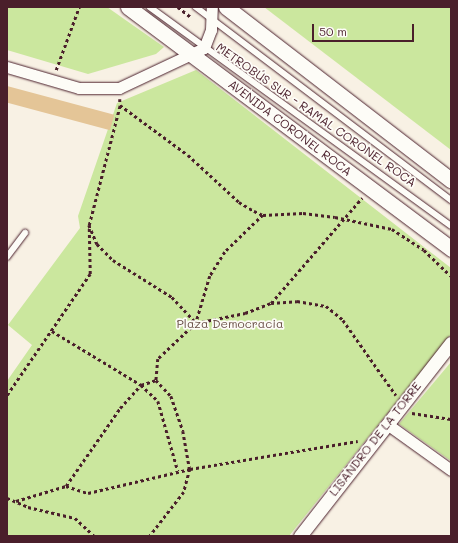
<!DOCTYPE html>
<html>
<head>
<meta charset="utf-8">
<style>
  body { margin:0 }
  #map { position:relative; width:458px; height:543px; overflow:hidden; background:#f8f1e4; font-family:Mali,sans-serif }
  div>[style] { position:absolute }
  .green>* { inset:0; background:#cbe79e }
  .building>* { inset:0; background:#e4c597; transform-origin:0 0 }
  .path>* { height:2.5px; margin-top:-1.25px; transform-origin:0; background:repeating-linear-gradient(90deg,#4a1f2b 0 3px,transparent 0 6px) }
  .roads { filter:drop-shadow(0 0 1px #4a1f2b) drop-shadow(0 0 1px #4a1f2b) }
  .service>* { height:5.5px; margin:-2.75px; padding:0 2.75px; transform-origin:2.75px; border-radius:2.75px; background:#fdfcf7 }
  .minor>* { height:11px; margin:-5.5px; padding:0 5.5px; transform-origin:5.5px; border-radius:5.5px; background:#fdfcf7 }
  .tertiary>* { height:13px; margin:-6.5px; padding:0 6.5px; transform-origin:6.5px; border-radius:6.5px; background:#fdfcf7 }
  .secondary>* { height:15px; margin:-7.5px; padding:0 7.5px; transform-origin:7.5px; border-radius:7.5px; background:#fdfcf7 }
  span { translate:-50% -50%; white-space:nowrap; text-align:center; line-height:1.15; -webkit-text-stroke:3.5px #fdfcf7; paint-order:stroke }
  .street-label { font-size:12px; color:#4a1f2b }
  .park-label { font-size:12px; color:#6a5148 }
  .frame { position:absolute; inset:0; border:8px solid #4a1f2b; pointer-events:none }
  .scale { position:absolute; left:312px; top:24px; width:102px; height:18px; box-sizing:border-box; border:2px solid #4a1f2b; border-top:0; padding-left:5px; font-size:12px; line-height:14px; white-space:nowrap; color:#4a1f2b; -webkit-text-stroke:3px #fdfcf7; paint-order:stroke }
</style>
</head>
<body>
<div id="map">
  <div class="green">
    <div style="clip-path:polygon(7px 7px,107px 7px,164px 47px,156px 54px,88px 74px,7px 50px)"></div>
    <div style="clip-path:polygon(264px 7px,451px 7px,451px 150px)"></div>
    <div style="clip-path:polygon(196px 70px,451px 268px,451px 334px,289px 536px,10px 536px,7px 534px,7px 381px,32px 345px,8px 325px,80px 228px,78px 216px,117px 103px)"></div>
    <div style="clip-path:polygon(451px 362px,451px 461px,399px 424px)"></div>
  </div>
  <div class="building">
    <div style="left:7px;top:86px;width:111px;height:16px;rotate:15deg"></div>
  </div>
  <div class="path">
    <div style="left:178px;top:7px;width:16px;rotate:38deg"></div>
    <div style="left:56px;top:70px;width:67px;rotate:-69.9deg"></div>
    <div style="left:120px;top:99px;width:6px;rotate:90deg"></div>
    <div style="left:120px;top:105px;width:84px;rotate:36.3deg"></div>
    <div style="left:188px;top:155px;width:69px;rotate:42.7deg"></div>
    <div style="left:239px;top:202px;width:17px;rotate:31deg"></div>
    <div style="left:254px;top:211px;width:10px;rotate:24deg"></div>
    <div style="left:263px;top:215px;width:40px;rotate:-2.9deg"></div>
    <div style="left:303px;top:213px;width:32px;rotate:7deg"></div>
    <div style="left:335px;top:217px;width:58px;rotate:11.9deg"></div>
    <div style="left:392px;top:229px;width:38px;rotate:33deg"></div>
    <div style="left:424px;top:250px;width:37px;rotate:44deg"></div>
    <div style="left:263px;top:215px;width:53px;rotate:135.8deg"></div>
    <div style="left:225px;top:252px;width:28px;rotate:122deg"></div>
    <div style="left:210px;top:276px;width:49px;rotate:106.6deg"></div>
    <div style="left:196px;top:323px;width:52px;rotate:136.5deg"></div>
    <div style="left:158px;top:359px;width:21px;rotate:95deg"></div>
    <div style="left:156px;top:380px;width:22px;rotate:47deg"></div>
    <div style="left:171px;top:396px;width:37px;rotate:71deg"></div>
    <div style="left:183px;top:431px;width:39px;rotate:80deg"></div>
    <div style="left:190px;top:469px;width:170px;rotate:-9.5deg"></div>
    <div style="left:89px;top:225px;width:21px;rotate:67deg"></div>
    <div style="left:97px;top:244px;width:23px;rotate:45deg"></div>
    <div style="left:113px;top:260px;width:70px;rotate:32.1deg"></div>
    <div style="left:172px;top:297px;width:35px;rotate:47deg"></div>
    <div style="left:196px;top:323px;width:50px;rotate:-11.5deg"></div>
    <div style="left:245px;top:313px;width:28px;rotate:-21deg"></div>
    <div style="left:271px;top:303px;width:26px;rotate:-4deg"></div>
    <div style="left:297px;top:301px;width:29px;rotate:10deg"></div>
    <div style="left:326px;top:306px;width:22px;rotate:39deg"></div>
    <div style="left:343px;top:320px;width:92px;rotate:54.8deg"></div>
    <div style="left:271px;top:303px;width:139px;rotate:-49.1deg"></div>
    <div style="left:52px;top:331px;width:104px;rotate:31.2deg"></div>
    <div style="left:141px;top:385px;width:23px;rotate:43deg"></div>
    <div style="left:158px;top:401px;width:73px;rotate:74.1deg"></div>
    <div style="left:7px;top:395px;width:147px;rotate:-55.6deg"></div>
    <div style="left:90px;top:274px;width:49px;rotate:-91.2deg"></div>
    <div style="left:89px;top:225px;width:124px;rotate:-75.5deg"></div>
    <div style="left:412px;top:413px;width:39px;rotate:9deg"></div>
    <div style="left:66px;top:486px;width:23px;rotate:18deg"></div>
    <div style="left:88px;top:493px;width:105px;rotate:-13.2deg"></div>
    <div style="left:190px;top:469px;width:24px;rotate:105deg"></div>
    <div style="left:184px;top:492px;width:56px;rotate:127.7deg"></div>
    <div style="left:7px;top:498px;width:23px;rotate:23deg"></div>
    <div style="left:28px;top:507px;width:48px;rotate:13.2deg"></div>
    <div style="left:75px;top:518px;width:26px;rotate:43deg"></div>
    <div style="left:16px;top:501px;width:52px;rotate:-16.7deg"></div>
    <div style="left:66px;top:486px;width:95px;rotate:-55.3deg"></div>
    <div style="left:120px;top:408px;width:31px;rotate:-48deg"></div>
    <div style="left:141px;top:385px;width:16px;rotate:-18deg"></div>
  </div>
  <div class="roads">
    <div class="service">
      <div style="left:150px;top:7px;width:372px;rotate:36deg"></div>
      <div style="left:196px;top:7px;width:320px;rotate:37.1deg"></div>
      <div style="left:7px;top:257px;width:30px;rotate:-53deg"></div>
    </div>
    <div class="minor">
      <div style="left:7px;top:67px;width:75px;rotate:16.3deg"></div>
      <div style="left:79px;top:88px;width:40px"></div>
      <div style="left:119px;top:88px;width:94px;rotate:-25.2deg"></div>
      <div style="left:204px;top:48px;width:19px;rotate:-69deg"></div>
      <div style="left:211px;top:30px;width:23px;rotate:-88deg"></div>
      <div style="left:387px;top:424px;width:79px;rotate:35.7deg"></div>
    </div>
    <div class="tertiary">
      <div style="left:300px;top:536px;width:245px;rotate:-52deg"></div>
    </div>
    <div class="secondary">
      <div style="left:128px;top:7px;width:404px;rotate:36.8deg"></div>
      <div style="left:226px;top:7px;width:284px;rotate:37.6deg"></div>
    </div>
  </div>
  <div class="street-label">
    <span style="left:316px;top:115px;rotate:35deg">METROBÚS SUR - RAMAL CORONEL ROCA</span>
    <span style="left:290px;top:128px;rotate:37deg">AVENIDA CORONEL ROCA</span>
    <span style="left:375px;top:439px;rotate:-52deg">LISANDRO DE LA TORRE</span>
  </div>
  <div class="park-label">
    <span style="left:230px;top:324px">Plaza Democracia</span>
  </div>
  <div class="frame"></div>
  <div class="scale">50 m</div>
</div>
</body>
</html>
